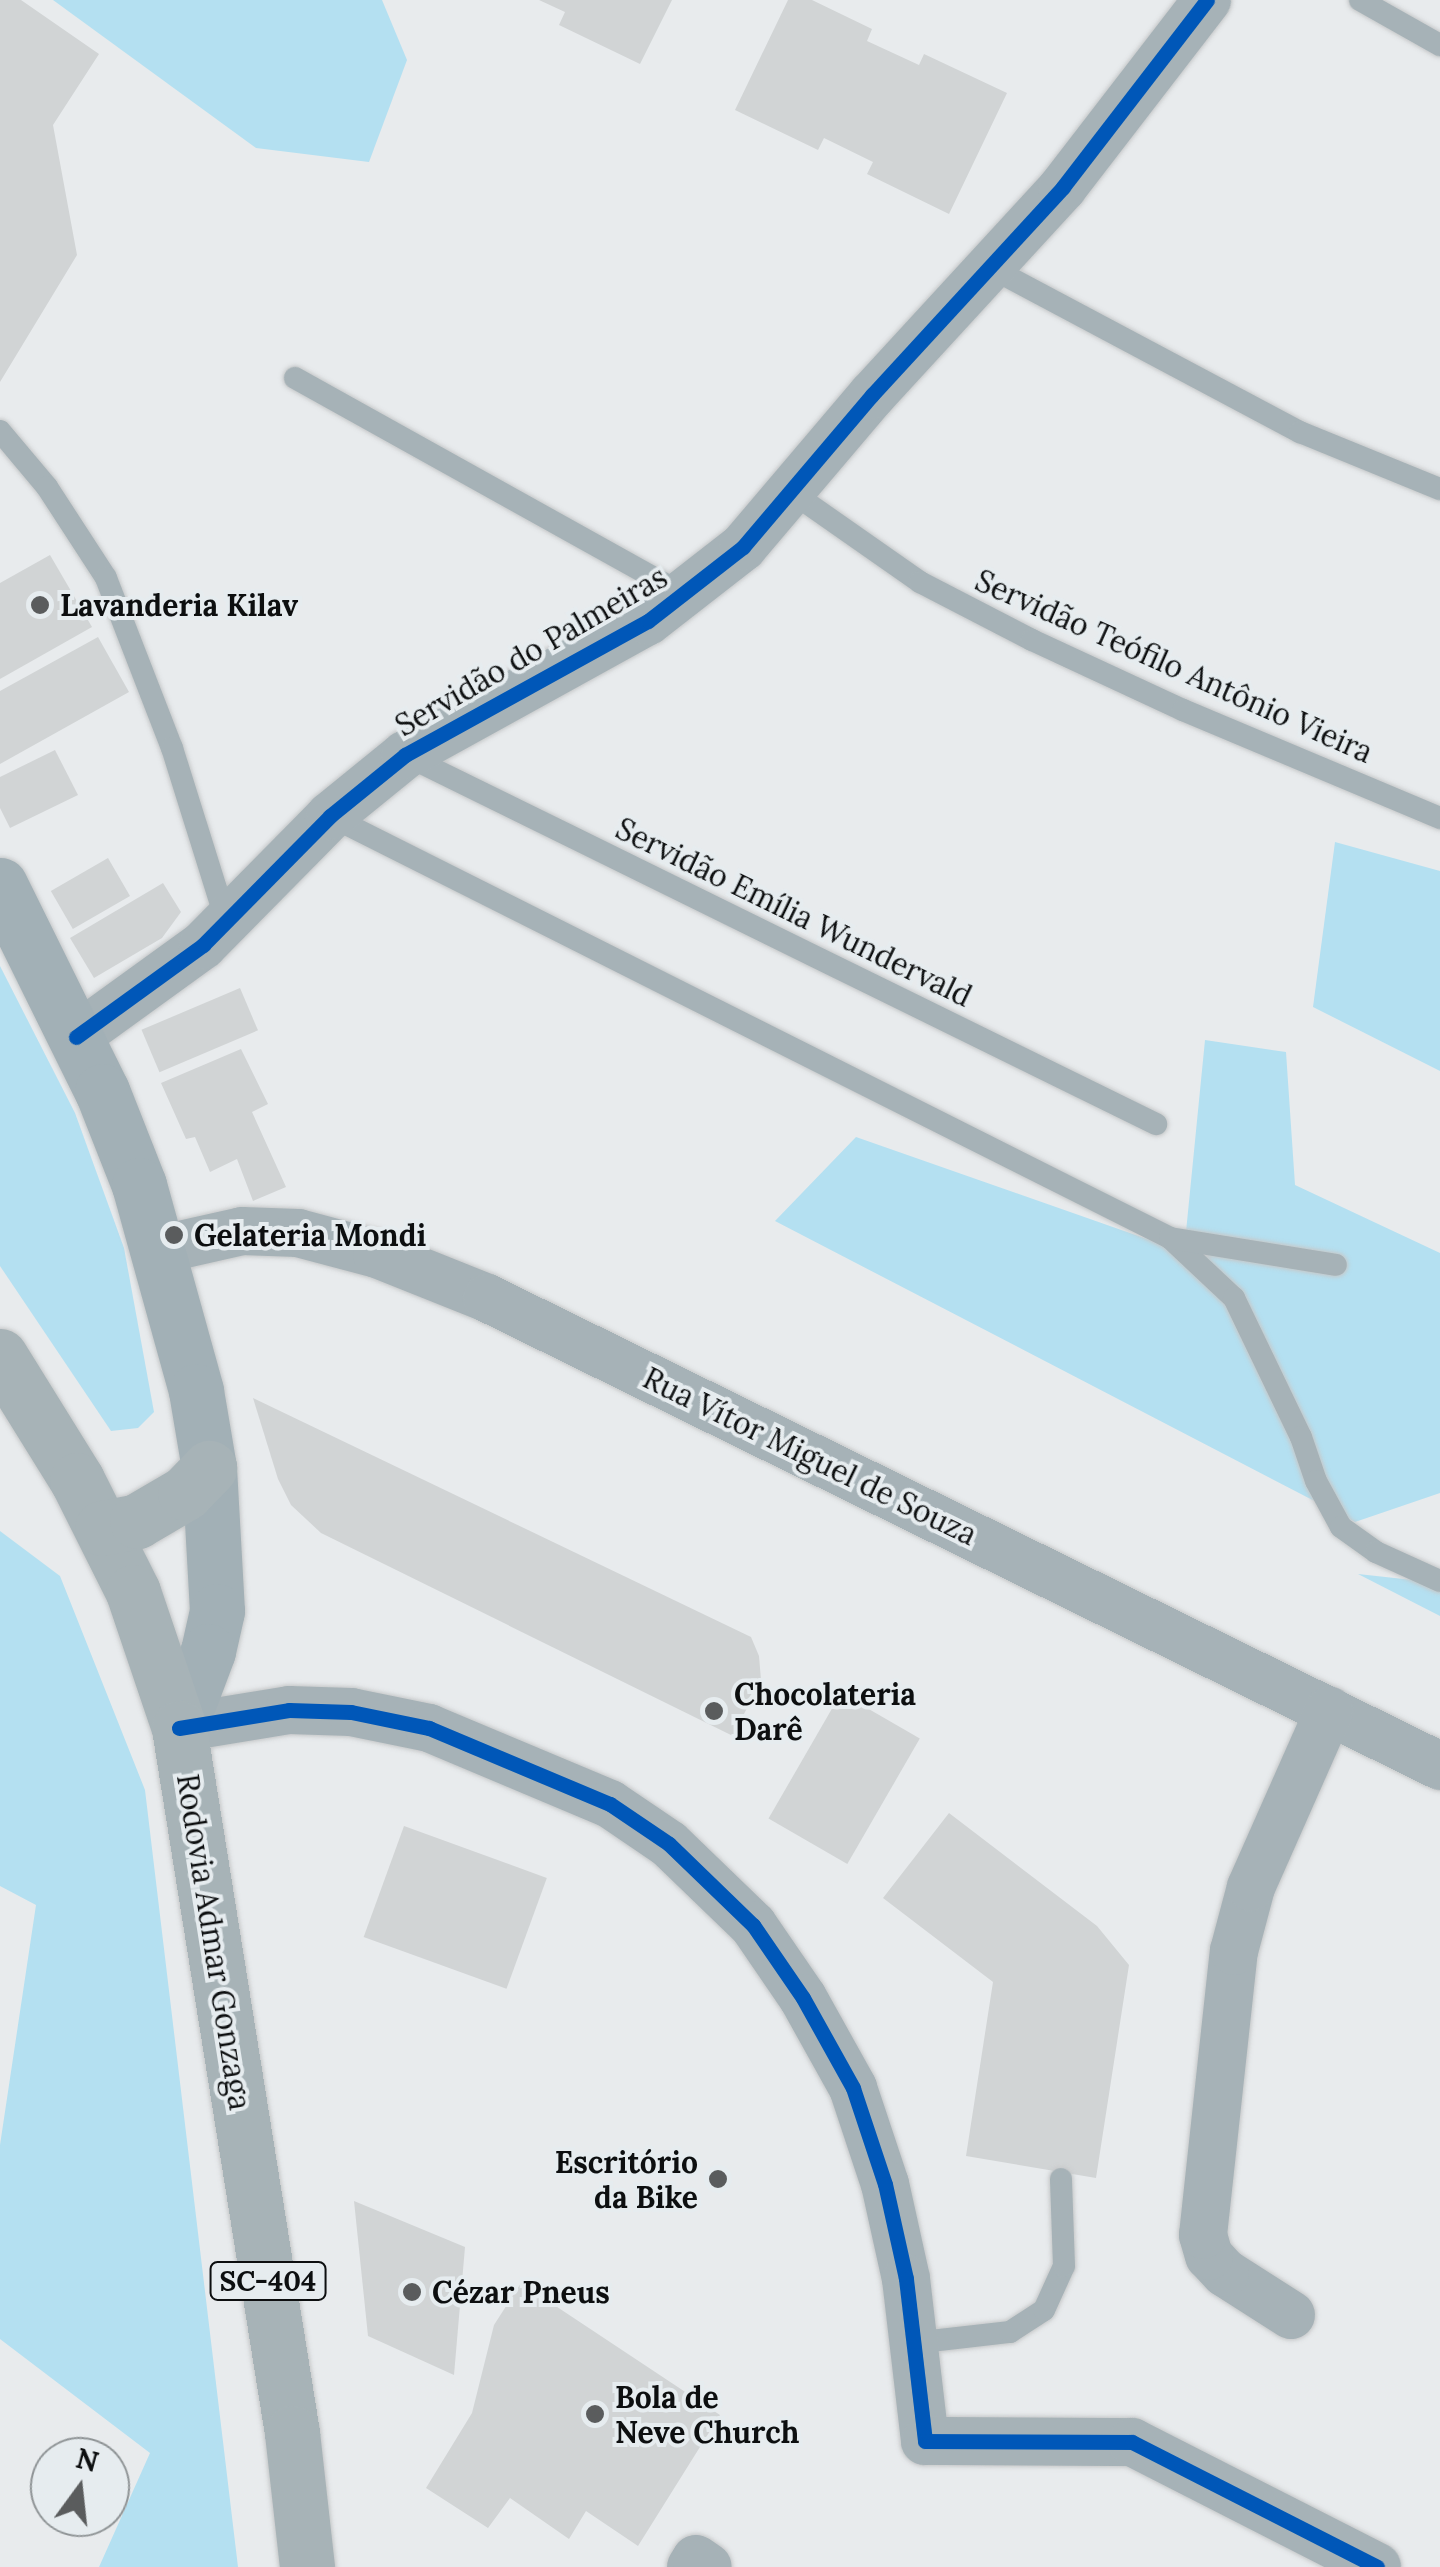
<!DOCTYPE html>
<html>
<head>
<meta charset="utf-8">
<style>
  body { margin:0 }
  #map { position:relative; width:1440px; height:2567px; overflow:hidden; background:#e8ebed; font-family:Lora,serif }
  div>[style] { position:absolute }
  .green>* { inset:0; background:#b4e0f1 }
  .building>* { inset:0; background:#d1d4d5; transform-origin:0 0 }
  .roads { filter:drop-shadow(0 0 2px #c6c8c9) drop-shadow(0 0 2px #c6c8c9) }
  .lane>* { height:22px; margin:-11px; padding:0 11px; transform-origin:11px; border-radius:11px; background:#a6b2b7 }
  .street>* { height:48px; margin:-24px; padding:0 24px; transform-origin:24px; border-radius:24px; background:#a6b2b7 }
  .secondary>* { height:55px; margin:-27.5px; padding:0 27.5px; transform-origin:27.5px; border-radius:27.5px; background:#a2b0b6 }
  .primary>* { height:55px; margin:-27.5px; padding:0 27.5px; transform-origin:27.5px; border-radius:27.5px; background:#a7b3b7 }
  .cycleway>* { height:15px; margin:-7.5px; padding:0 7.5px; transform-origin:7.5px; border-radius:7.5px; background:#0057b8 }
  .dots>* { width:28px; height:28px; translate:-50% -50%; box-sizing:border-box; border:5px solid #e6ecef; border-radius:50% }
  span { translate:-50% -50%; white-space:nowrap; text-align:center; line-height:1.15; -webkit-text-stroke:8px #e6ecef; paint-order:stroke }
  .shield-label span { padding:2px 8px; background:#e6ecef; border:2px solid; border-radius:8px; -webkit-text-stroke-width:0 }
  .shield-label { font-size:28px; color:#0d0f10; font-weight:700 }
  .poi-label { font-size:30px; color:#0d0f10; font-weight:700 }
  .left { translate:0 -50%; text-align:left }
  .right { translate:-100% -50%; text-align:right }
  .street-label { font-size:30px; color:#0d0f10 }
  .north { position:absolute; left:30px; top:2437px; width:100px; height:100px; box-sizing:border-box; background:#e6ecef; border:2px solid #8f9496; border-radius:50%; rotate:15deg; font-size:28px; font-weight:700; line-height:40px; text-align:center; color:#0d0f10 }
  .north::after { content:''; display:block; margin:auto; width:35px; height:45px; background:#5a5c5d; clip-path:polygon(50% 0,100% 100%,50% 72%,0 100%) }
</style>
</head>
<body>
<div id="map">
  <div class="green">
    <div style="clip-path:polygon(53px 0,382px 0,407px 60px,369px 162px,256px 148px)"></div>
    <div style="clip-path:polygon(1335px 842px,1440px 871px,1440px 1071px,1313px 1007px)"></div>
    <div style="clip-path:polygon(0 966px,75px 1113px,124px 1248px,154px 1412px,138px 1428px,111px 1431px,0 1266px)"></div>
    <div style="clip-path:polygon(1205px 1040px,1286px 1052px,1295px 1185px,1440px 1253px,1440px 1493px,1355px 1522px,775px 1221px,856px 1137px,1184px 1252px)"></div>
    <div style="clip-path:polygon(0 1531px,60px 1576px,145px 1790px,238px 2567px,99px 2567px,150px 2453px,0 2339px,0 2145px,36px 1905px,0 1886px)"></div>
    <div style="clip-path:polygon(1358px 1574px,1440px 1583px,1440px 1616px)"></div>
  </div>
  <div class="building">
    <div style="clip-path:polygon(0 0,21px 0,99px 54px,53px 125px,77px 255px,0 382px)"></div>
    <div style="clip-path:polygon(539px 0,672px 0,640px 64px,559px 25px,565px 12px)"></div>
    <div style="clip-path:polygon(788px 0,812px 0,872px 29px,867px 41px,919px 65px,924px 54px,1007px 93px,949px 214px,867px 174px,873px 162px,824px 138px,818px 150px,735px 110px)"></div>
    <div style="clip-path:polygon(50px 555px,92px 627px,0 679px,0 583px)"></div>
    <div style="clip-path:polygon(98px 637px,129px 692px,0 764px,0 691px)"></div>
    <div style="clip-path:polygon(55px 750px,78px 795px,10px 828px,0 808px,0 777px)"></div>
    <div style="left:108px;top:858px;width:44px;height:66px;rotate:60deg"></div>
    <div style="clip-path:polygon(163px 883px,181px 912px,162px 938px,94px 978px,70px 938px)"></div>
    <div style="left:240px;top:988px;width:46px;height:107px;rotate:67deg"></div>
    <div style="clip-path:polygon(241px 1049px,268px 1104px,252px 1112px,286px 1187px,253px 1201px,237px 1159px,210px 1172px,195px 1137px,186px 1139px,161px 1083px)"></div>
    <div style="clip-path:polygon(253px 1398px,751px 1637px,759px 1656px,761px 1680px,733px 1736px,321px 1533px,291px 1505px,278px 1479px)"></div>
    <div style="left:841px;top:1693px;width:91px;height:145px;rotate:30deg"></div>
    <div style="clip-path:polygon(949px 1813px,1097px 1926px,1129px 1965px,1096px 2178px,966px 2156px,993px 1982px,883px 1898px)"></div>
    <div style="left:404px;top:1826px;width:152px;height:118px;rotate:20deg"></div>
    <div style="clip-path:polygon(354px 2201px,465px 2247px,454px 2375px,368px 2336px)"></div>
    <div style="clip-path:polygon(521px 2283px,720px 2415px,638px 2546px,586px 2511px,569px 2539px,510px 2498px,488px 2528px,426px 2488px,472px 2413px,494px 2325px)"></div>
  </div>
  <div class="roads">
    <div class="lane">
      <div style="left:1360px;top:0;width:92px;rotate:29.4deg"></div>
      <div style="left:993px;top:269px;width:348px;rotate:28deg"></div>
      <div style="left:1300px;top:432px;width:151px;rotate:22.2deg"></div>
      <div style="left:295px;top:378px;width:446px;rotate:29.1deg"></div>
      <div style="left:0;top:431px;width:73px;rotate:50deg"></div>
      <div style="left:47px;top:487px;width:108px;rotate:57deg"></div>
      <div style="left:106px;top:578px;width:182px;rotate:68.8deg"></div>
      <div style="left:172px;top:748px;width:183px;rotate:72.6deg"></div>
      <div style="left:790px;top:491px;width:159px;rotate:35deg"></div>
      <div style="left:920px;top:582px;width:126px;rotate:27.4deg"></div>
      <div style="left:1032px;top:640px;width:166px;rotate:24.9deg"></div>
      <div style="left:1183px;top:710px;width:279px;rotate:22.8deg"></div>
      <div style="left:405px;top:755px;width:837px;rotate:26.17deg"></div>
      <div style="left:330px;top:816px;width:940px;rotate:26.67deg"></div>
      <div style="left:1170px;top:1238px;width:88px;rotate:43.2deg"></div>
      <div style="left:1234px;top:1298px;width:154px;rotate:64.3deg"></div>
      <div style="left:1301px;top:1437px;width:46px;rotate:71.2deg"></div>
      <div style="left:1316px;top:1481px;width:52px;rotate:61.5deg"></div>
      <div style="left:1341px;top:1527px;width:43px;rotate:35.5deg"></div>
      <div style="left:1376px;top:1552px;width:70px;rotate:24.4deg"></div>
      <div style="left:1170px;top:1238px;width:168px;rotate:9.2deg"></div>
      <div style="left:913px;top:2343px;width:98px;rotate:-6.5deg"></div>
      <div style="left:1010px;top:2332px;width:40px;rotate:-32.9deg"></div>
      <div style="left:1044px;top:2310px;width:48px;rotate:-65.6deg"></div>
      <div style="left:1064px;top:2266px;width:87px;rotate:-92deg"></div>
    </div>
    <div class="street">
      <div style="left:76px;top:1037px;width:157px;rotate:-35.9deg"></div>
      <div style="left:203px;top:945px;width:181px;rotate:-45.4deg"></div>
      <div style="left:330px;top:816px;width:97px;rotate:-39.1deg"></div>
      <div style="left:405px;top:755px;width:277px;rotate:-28.9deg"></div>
      <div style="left:648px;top:621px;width:120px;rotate:-37.9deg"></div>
      <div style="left:743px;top:547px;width:199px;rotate:-49.7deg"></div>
      <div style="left:872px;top:395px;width:282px;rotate:-47.4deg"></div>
      <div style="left:1063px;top:187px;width:236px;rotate:-52.4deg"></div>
      <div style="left:158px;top:1250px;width:86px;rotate:-12.7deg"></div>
      <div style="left:242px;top:1231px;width:56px;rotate:2deg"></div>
      <div style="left:298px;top:1233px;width:82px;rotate:14.9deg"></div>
      <div style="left:377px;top:1254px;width:118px;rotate:21.8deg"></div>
      <div style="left:487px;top:1298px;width:1062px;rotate:26.15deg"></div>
      <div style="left:179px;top:1728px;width:111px;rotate:-9.3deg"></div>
      <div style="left:289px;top:1710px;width:62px;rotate:1.8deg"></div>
      <div style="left:351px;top:1712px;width:80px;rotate:11.6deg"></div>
      <div style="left:429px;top:1728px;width:196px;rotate:22.8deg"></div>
      <div style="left:610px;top:1804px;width:71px;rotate:34.1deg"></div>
      <div style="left:669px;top:1844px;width:117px;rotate:44deg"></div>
      <div style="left:753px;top:1925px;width:88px;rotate:55.6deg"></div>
      <div style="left:803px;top:1998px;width:103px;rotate:60.9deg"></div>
      <div style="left:853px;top:2088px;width:101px;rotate:71.6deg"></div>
      <div style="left:885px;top:2184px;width:97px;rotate:77.5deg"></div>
      <div style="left:906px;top:2279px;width:163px;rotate:83.3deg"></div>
      <div style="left:925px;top:2441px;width:207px;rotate:0.3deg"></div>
      <div style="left:1132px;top:2442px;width:275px;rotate:27deg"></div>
      <div style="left:1291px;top:2315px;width:78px;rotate:-147.5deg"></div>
      <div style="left:1225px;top:2273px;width:23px;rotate:-133deg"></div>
      <div style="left:1209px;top:2256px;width:22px;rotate:-106deg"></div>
      <div style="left:1203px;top:2235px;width:286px;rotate:-83.8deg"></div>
      <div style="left:1234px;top:1951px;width:66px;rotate:-75.1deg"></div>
      <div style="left:1251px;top:1887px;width:193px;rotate:-66.1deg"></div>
      <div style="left:691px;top:2567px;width:9px;rotate:-58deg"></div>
      <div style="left:696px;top:2559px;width:14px;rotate:34deg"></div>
    </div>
    <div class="secondary">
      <div style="left:0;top:885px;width:230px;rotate:63.7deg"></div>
      <div style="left:102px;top:1091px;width:101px;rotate:68.5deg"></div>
      <div style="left:139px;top:1185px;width:214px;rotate:74.5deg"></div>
      <div style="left:196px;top:1391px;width:78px;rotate:80.4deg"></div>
      <div style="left:209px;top:1468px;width:143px;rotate:86.8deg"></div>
      <div style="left:217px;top:1611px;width:41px;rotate:102.7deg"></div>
      <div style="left:208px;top:1651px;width:82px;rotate:110.6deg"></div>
    </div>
    <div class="primary">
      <div style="left:0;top:1356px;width:146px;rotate:58.2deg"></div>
      <div style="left:77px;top:1480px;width:125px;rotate:63.4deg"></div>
      <div style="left:133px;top:1592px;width:144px;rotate:71.3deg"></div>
      <div style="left:179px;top:1728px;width:714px;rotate:80.89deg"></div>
      <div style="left:292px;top:2433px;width:135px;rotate:83.6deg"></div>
      <div style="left:102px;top:1528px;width:36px;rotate:-11deg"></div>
      <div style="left:137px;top:1521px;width:56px;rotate:-30.3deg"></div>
      <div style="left:185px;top:1493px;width:35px;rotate:-46deg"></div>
    </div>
  </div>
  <div class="cycleway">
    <div style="left:76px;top:1037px;width:157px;rotate:-35.9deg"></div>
    <div style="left:203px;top:945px;width:181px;rotate:-45.4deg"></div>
    <div style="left:330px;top:816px;width:97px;rotate:-39.1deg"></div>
    <div style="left:405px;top:755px;width:277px;rotate:-28.9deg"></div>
    <div style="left:648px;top:621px;width:120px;rotate:-37.9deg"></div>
    <div style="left:743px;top:547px;width:199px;rotate:-49.7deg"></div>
    <div style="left:872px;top:395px;width:282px;rotate:-47.4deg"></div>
    <div style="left:1063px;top:187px;width:236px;rotate:-52.4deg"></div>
    <div style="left:179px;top:1728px;width:111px;rotate:-9.3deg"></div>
    <div style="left:289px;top:1710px;width:62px;rotate:1.8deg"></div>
    <div style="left:351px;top:1712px;width:80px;rotate:11.6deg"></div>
    <div style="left:429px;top:1728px;width:196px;rotate:22.8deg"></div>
    <div style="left:610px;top:1804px;width:71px;rotate:34.1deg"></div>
    <div style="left:669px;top:1844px;width:117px;rotate:44deg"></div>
    <div style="left:753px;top:1925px;width:88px;rotate:55.6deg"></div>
    <div style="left:803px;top:1998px;width:103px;rotate:60.9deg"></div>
    <div style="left:853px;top:2088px;width:101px;rotate:71.6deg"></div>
    <div style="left:885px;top:2184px;width:97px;rotate:77.5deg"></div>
    <div style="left:906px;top:2279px;width:163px;rotate:83.3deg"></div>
    <div style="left:925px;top:2441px;width:207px;rotate:0.3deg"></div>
    <div style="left:1132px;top:2442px;width:275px;rotate:27deg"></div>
  </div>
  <div class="dots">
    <div style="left:40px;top:605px;background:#5a5c5d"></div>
    <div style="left:174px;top:1235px;background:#5a5c5d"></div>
    <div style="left:714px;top:1711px;background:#5a5c5d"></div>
    <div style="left:718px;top:2179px;background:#5a5c5d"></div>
    <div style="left:412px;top:2292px;background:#5a5c5d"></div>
    <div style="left:595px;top:2414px;background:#5a5c5d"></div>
  </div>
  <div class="shield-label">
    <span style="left:268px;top:2281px">SC-404</span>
  </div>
  <div class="poi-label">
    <span class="left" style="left:60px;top:605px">Lavanderia Kilav</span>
    <span class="left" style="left:194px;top:1235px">Gelateria Mondi</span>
    <span class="left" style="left:734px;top:1711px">Chocolateria<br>Darê</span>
    <span class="right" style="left:698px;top:2179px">Escritório<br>da Bike</span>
    <span class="left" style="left:432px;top:2292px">Cézar Pneus</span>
    <span class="left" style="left:615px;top:2414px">Bola de<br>Neve Church</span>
  </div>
  <div class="street-label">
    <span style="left:531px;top:651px;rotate:-30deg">Servidão do Palmeiras</span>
    <span style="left:1174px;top:666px;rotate:24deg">Servidão Teófilo Antônio Vieira</span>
    <span style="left:794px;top:912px;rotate:26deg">Servidão Emília Wundervald</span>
    <span style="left:810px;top:1456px;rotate:26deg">Rua Vítor Miguel de Souza</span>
    <span style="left:214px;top:1942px;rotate:81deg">Rodovia Admar Gonzaga</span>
  </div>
  <div class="north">N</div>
</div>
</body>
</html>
